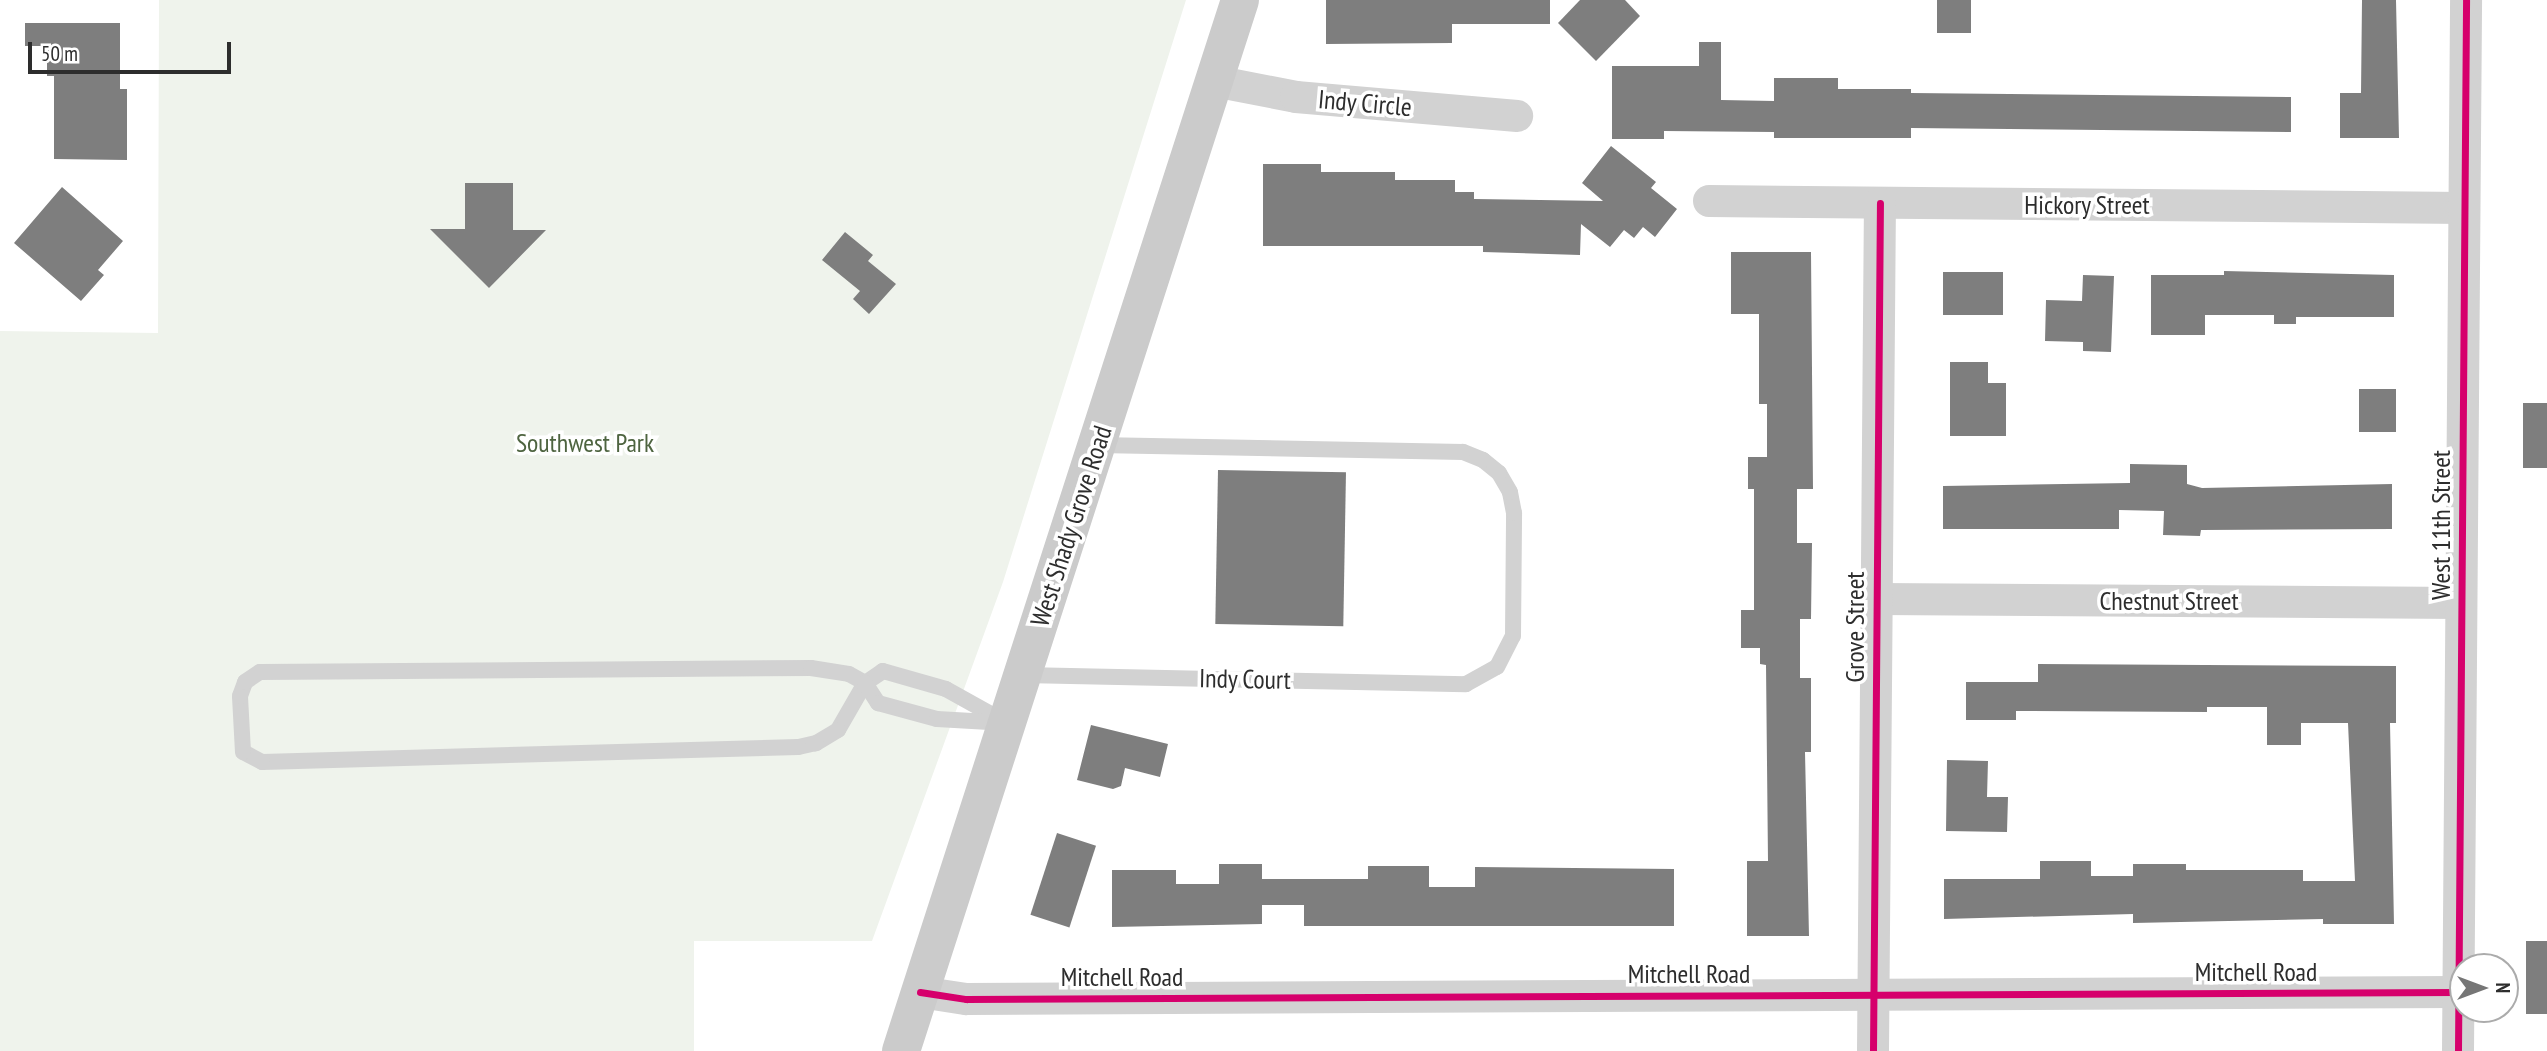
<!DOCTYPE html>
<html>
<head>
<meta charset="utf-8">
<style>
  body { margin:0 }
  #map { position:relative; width:2547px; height:1051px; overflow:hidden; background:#fff; font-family:"PT Sans Narrow",sans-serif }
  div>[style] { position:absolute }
  .green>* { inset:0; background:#eff3ec }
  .building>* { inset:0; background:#7e7e7e; transform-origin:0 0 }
  .service>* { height:16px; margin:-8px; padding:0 8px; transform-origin:8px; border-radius:8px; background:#d2d2d2 }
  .minor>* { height:32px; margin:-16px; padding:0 16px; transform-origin:16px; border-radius:16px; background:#d2d2d2 }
  .secondary>* { height:38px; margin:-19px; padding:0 19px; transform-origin:19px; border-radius:19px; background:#cbcbcb }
  .cycleway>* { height:7px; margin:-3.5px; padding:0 3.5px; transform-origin:3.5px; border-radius:3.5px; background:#d6006c }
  span { translate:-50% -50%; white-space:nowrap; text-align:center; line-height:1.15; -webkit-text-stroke:7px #fff; paint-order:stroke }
  .street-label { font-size:26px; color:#2d2d2d }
  .park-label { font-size:26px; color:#4e6440 }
  .north { position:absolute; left:2449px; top:953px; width:70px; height:70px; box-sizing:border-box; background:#fff; border:2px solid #ababab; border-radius:50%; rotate:90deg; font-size:19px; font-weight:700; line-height:28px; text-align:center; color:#2d2d2d }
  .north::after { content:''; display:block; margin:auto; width:24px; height:32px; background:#767676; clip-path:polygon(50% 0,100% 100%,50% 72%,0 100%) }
  .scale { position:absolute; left:28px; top:42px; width:203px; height:32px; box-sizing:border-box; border:4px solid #2d2d2d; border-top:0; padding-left:9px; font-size:21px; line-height:24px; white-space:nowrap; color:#2d2d2d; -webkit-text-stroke:5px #fff; paint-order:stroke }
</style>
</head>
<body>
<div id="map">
  <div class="green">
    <div style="clip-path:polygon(159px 0,1186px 0,1003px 582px,872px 941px,694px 941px,694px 1051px,0 1051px,0 331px,158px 333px)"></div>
  </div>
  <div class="building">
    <div style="clip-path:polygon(1326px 0,1550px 0,1550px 24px,1452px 24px,1452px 43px,1326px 44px)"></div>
    <div style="clip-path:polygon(1580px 0,1625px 0,1640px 16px,1596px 61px,1558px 23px)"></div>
    <div style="left:1937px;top:0;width:34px;height:33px"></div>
    <div style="clip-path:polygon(2362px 0,2396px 0,2399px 138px,2340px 138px,2340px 93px,2361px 93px)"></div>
    <div style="clip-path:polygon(25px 23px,120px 23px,120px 89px,127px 89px,127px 160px,54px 159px,54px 76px,47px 76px,47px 46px,25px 46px)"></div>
    <div style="clip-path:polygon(1699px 42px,1721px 42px,1721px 100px,1774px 101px,1774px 78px,1838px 78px,1838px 89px,1911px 89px,1911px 93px,2291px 97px,2291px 132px,1911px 128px,1911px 138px,1774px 138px,1774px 132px,1664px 131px,1664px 139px,1612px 139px,1612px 66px,1699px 66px)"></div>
    <div style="clip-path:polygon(1611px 146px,1656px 182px,1651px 188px,1677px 209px,1655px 237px,1643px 227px,1634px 238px,1624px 230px,1610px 247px,1581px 224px,1580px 255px,1483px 252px,1483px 246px,1263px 246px,1263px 164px,1321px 164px,1321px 172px,1395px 172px,1395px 180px,1455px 180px,1455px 192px,1474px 192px,1474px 199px,1603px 201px,1582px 183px)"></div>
    <div style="clip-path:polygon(465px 183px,513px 183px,513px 230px,546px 230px,489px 288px,430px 229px,465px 229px)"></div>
    <div style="clip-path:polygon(62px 187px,123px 241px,98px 270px,104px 275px,81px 301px,14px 243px)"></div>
    <div style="clip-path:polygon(845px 232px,873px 255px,868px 261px,896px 284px,869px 314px,853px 299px,860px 291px,822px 260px)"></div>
    <div style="clip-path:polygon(1731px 252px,1811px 252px,1813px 489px,1797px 489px,1797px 543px,1812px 543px,1811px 619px,1800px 619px,1800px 678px,1811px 678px,1811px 752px,1805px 752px,1809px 936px,1747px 936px,1747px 861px,1768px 861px,1766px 665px,1760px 664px,1760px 648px,1741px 648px,1741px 610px,1754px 610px,1754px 489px,1748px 489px,1748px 457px,1767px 457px,1767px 404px,1759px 404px,1759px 314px,1731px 314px)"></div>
    <div style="clip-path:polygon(2224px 271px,2394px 275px,2394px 317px,2296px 317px,2296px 324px,2274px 324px,2274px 315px,2205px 315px,2205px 335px,2151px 335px,2151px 275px,2224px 275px)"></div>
    <div style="left:1943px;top:272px;width:60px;height:43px"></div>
    <div style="clip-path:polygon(2083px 275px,2114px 276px,2111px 352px,2083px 351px,2083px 342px,2045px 341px,2046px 300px,2082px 301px)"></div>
    <div style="clip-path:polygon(1950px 362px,1988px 362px,1988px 383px,2006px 383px,2006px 436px,1950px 436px)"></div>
    <div style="left:2359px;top:389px;width:37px;height:43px"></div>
    <div style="left:2523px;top:403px;width:24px;height:65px"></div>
    <div style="clip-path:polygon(2130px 464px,2187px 465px,2187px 484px,2202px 488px,2392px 484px,2392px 529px,2201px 530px,2200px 536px,2163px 535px,2164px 511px,2119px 510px,2119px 529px,1943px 529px,1943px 486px,2130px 483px)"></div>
    <div style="left:1218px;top:470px;width:128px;height:154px;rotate:1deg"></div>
    <div style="clip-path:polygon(2038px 664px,2396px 666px,2396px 723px,2390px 723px,2394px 924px,2323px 924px,2323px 919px,2133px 923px,2133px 914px,1944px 919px,1944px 879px,2040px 879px,2040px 861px,2091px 861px,2091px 876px,2133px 876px,2133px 864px,2186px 864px,2186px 870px,2303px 870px,2303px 881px,2355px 881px,2348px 723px,2301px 723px,2301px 745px,2267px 745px,2267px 707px,2207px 707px,2207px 712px,2016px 711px,2016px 720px,1966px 720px,1966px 682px,2038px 682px)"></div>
    <div style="clip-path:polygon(1091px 725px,1168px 744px,1160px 777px,1125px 768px,1121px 786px,1113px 789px,1077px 780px)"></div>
    <div style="clip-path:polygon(1947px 760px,1988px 761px,1987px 797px,2008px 797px,2007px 832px,1946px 831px)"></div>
    <div style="left:1057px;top:833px;width:41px;height:86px;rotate:18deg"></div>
    <div style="clip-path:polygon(1219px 864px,1262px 864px,1262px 879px,1368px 879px,1368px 866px,1429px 866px,1429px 887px,1475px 887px,1475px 867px,1674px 869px,1674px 926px,1304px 926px,1304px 905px,1262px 905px,1262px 924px,1112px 927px,1112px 870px,1176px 870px,1176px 884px,1219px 884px)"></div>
    <div style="left:2526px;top:941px;width:21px;height:73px"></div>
  </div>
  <div class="service">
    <div style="left:1023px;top:675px;width:443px;rotate:1.2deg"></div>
    <div style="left:1466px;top:684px;width:35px;rotate:-29deg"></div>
    <div style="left:1497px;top:667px;width:35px;rotate:-63deg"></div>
    <div style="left:1513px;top:636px;width:123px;rotate:-89.5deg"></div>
    <div style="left:1514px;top:513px;width:21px;rotate:-101deg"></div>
    <div style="left:1510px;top:492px;width:22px;rotate:-120deg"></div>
    <div style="left:1499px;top:473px;width:21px;rotate:-141deg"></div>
    <div style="left:1483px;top:460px;width:22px;rotate:-158deg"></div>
    <div style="left:1463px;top:452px;width:366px;rotate:-178.9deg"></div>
    <div style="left:1007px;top:723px;width:70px;rotate:-150.9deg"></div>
    <div style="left:946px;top:689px;width:66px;rotate:-164.1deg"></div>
    <div style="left:883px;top:671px;width:22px;rotate:146deg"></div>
    <div style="left:865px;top:683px;width:54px;rotate:119.9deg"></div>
    <div style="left:838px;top:730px;width:26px;rotate:149deg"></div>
    <div style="left:816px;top:743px;width:18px;rotate:167deg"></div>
    <div style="left:798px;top:747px;width:536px;rotate:178.4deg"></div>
    <div style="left:262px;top:762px;width:21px;rotate:-152deg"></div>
    <div style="left:243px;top:752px;width:56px;rotate:-93.1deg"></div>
    <div style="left:240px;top:696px;width:15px;rotate:-70deg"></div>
    <div style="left:245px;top:682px;width:18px;rotate:-34deg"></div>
    <div style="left:260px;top:672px;width:551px;rotate:-0.42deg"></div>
    <div style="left:811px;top:668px;width:38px;rotate:9deg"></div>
    <div style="left:849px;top:674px;width:18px;rotate:29deg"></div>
    <div style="left:865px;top:683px;width:24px;rotate:57deg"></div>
    <div style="left:878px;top:703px;width:61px;rotate:15.2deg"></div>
    <div style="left:937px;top:719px;width:70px;rotate:3.3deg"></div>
  </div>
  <div class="minor">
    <div style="left:1214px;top:81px;width:84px;rotate:11deg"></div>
    <div style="left:1296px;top:97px;width:222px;rotate:4.9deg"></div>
    <div style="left:1709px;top:201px;width:755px;rotate:0.53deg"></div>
    <div style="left:1877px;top:599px;width:584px;rotate:0.39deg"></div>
    <div style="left:920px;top:992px;width:47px;rotate:8.7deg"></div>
    <div style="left:966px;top:999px;width:1492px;rotate:-0.27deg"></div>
    <div style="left:1873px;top:1051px;width:848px;rotate:-89.53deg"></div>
    <div style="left:2458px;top:1051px;width:1051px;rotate:-89.56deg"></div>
  </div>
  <div class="secondary">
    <div style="left:901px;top:1051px;width:1104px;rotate:-72.12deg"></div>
  </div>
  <div class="cycleway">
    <div style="left:920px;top:992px;width:47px;rotate:8.7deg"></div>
    <div style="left:966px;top:999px;width:1492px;rotate:-0.27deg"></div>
    <div style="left:1873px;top:1051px;width:848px;rotate:-89.53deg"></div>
    <div style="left:2458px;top:1051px;width:1051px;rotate:-89.56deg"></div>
  </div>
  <div class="street-label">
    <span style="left:1365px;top:103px;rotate:5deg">Indy Circle</span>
    <span style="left:2087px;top:205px">Hickory Street</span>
    <span style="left:2441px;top:525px;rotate:-90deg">West 11th Street</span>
    <span style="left:1071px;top:526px;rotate:-72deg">West Shady Grove Road</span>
    <span style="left:2169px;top:601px">Chestnut Street</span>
    <span style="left:1855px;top:627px;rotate:-90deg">Grove Street</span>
    <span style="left:1245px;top:679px;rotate:1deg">Indy Court</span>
    <span style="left:2256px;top:972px">Mitchell Road</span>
    <span style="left:1689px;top:974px">Mitchell Road</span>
    <span style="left:1122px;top:977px">Mitchell Road</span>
  </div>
  <div class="park-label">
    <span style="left:585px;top:443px">Southwest Park</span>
  </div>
  <div class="north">N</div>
  <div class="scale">50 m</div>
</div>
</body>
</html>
